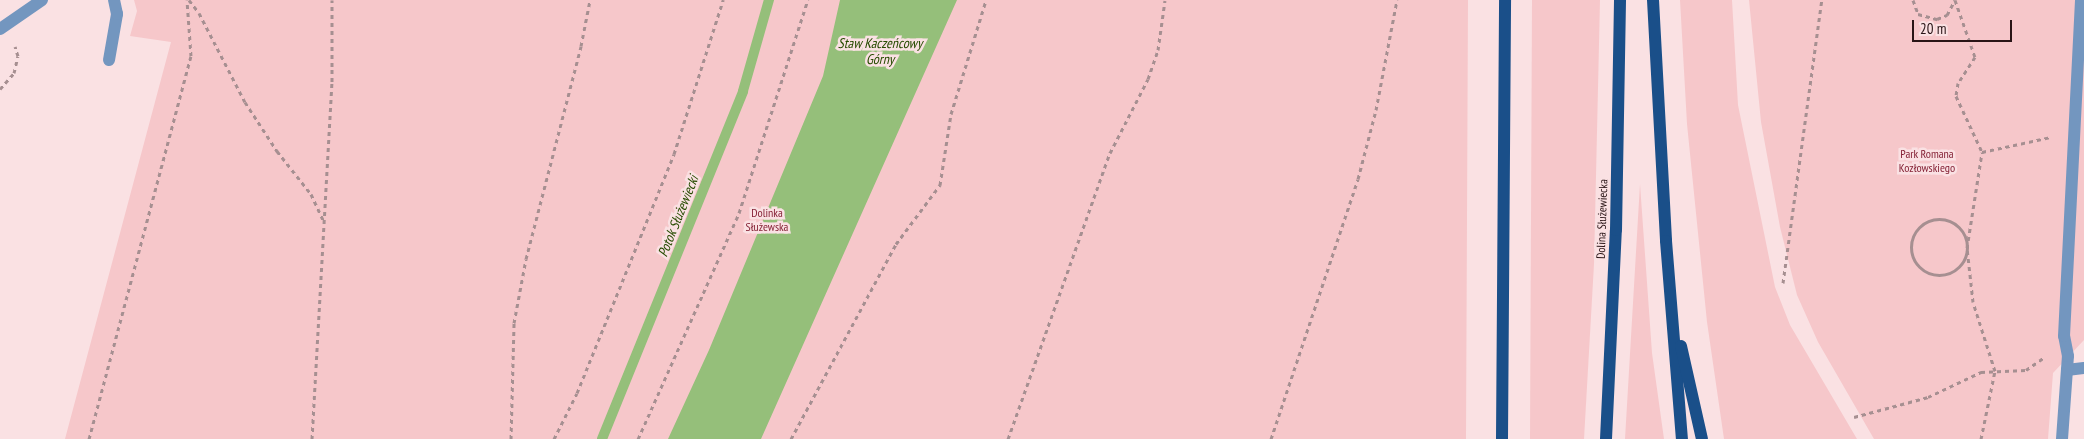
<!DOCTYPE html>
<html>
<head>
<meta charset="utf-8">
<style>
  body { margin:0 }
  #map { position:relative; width:2084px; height:439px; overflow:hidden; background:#fae1e3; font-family:"PT Sans Narrow",sans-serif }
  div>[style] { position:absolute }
  .green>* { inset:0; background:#f6c7ca }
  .water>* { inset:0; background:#95bf7a }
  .stream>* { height:10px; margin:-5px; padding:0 5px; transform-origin:5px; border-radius:5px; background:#95bf7a }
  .path>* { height:3px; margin-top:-1.5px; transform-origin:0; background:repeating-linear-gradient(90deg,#a68f91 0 4px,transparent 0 8px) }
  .path>.ring { margin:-1.5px; padding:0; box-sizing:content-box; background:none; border:3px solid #a68f91; border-radius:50% }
  .lane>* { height:12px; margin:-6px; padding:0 6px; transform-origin:6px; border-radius:6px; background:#7396bf }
  .street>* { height:12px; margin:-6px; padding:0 6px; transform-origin:6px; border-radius:6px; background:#7396bf }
  .primary>* { height:12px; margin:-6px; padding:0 6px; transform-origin:6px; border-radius:6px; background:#1a4f89 }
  span { translate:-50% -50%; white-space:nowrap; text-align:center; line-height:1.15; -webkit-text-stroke:5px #fae1e3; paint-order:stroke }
  .park-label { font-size:12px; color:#852236 }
  .street-label { font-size:12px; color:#291416 }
  .water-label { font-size:14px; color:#264b00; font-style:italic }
  .scale { position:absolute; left:1912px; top:20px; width:100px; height:22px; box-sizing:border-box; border:2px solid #291416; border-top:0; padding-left:6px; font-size:15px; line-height:18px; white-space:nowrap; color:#291416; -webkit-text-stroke:4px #fae1e3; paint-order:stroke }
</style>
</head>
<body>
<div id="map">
  <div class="green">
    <div style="clip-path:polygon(134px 0,1468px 0,1466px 439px,65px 439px,171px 42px,130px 36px,137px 11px)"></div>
    <div style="clip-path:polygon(1532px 0,1600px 0,1594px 264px,1584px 439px,1530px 439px)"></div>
    <div style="clip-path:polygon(1680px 0,1732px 0,1738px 105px,1775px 287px,1790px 325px,1857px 439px,1724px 439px,1707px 322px,1687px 124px)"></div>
    <div style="clip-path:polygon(1749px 0,2084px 0,2084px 340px,2053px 373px,2048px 439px,1874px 439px,1818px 342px,1797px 295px,1780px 227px,1761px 122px)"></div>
    <div style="clip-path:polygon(1640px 184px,1652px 353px,1664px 439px,1625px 439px)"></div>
  </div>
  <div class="water">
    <div style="clip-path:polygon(840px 0,957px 0,761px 439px,668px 439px,709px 350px,823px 76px)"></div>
  </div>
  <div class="stream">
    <div style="left:602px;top:439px;width:375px;rotate:-67.9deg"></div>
    <div style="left:743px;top:91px;width:95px;rotate:-74.1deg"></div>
  </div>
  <div class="path">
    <div style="left:189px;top:0;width:16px;rotate:52deg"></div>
    <div style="left:199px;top:13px;width:100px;rotate:62.7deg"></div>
    <div style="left:245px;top:102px;width:59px;rotate:56.9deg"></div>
    <div style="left:277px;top:151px;width:55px;rotate:51.7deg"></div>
    <div style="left:311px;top:194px;width:31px;rotate:65deg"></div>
    <div style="left:1913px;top:0;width:15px;rotate:70deg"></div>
    <div style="left:1918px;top:14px;width:20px;rotate:15deg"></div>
    <div style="left:1937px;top:19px;width:11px;rotate:-22deg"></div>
    <div style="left:1947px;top:15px;width:17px;rotate:-62deg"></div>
    <div style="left:1955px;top:0;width:60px;rotate:70.7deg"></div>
    <div style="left:1975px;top:57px;width:31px;rotate:123deg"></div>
    <div style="left:1958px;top:83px;width:13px;rotate:99deg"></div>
    <div style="left:1956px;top:96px;width:62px;rotate:65.1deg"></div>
    <div style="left:0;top:89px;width:21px;rotate:-49deg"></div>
    <div style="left:14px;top:73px;width:17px;rotate:-77deg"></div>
    <div style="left:18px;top:56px;width:10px;rotate:-107deg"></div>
    <div class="ring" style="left:1911px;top:219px;width:53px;height:53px"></div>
    <div style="left:1783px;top:283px;width:286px;rotate:-82.2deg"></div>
    <div style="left:1854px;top:417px;width:77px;rotate:-15.1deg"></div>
    <div style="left:1928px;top:397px;width:59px;rotate:-25.3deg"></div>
    <div style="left:1981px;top:372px;width:45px;rotate:-2.5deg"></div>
    <div style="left:2026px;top:370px;width:21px;rotate:-35deg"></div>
    <div style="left:89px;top:439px;width:396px;rotate:-75.1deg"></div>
    <div style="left:191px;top:56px;width:56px;rotate:-94.1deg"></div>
    <div style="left:312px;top:439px;width:358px;rotate:-86.8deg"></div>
    <div style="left:332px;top:82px;width:82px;rotate:-90deg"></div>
    <div style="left:511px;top:439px;width:116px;rotate:-88.5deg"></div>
    <div style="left:514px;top:323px;width:65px;rotate:-79.4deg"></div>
    <div style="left:526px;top:259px;width:220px;rotate:-75.5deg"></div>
    <div style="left:581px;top:46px;width:47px;rotate:-78.9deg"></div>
    <div style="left:554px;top:439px;width:51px;rotate:-63.4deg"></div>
    <div style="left:577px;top:393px;width:258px;rotate:-67.9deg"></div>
    <div style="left:674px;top:154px;width:162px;rotate:-72.3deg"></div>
    <div style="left:638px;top:439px;width:248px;rotate:-65.9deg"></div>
    <div style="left:739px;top:213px;width:224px;rotate:-72.1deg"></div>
    <div style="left:791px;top:439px;width:221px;rotate:-61.7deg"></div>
    <div style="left:896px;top:244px;width:74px;rotate:-53.3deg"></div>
    <div style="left:940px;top:185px;width:72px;rotate:-81.2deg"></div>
    <div style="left:951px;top:114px;width:119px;rotate:-72.9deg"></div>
    <div style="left:1008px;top:439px;width:304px;rotate:-70.4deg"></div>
    <div style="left:1110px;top:153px;width:83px;rotate:-62.8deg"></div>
    <div style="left:1148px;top:79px;width:31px;rotate:-71deg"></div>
    <div style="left:1158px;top:50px;width:50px;rotate:-82deg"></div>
    <div style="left:1271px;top:439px;width:274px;rotate:-71.5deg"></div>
    <div style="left:1358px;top:179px;width:71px;rotate:-75.4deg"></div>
    <div style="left:1376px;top:110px;width:112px;rotate:-79.2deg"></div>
    <div style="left:1981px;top:439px;width:69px;rotate:-78.4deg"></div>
    <div style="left:1995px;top:371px;width:72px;rotate:-107.7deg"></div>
    <div style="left:1973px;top:302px;width:54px;rotate:-96.3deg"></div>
    <div style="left:1967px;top:248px;width:97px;rotate:-81.1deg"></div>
    <div style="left:1982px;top:152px;width:71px;rotate:-12.3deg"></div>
  </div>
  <div class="lane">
    <div style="left:109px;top:60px;width:47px;rotate:-80.1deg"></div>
    <div style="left:117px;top:14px;width:14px;rotate:-102deg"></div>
  </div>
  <div class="street">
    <div style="left:0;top:29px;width:51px;rotate:-34.6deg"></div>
    <div style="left:2067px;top:370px;width:17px;rotate:-7deg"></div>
    <div style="left:2062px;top:439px;width:83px;rotate:-85.9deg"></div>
    <div style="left:2068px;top:356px;width:20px;rotate:-101deg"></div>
    <div style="left:2064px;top:336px;width:336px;rotate:-87.1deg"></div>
  </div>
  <div class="primary">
    <div style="left:1653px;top:0;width:241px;rotate:86.9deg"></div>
    <div style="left:1666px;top:241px;width:199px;rotate:85.4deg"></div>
    <div style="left:1681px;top:346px;width:95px;rotate:77.3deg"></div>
    <div style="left:1502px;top:439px;width:439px;rotate:-89.6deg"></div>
    <div style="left:1606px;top:439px;width:209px;rotate:-87.3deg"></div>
    <div style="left:1616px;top:230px;width:230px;rotate:-89deg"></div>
  </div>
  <div class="park-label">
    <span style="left:1927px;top:161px">Park Romana<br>Kozłowskiego</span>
    <span style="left:767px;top:220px">Dolinka<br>Służewska</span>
  </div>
  <div class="street-label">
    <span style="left:1602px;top:219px;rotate:-88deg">Dolina Służewiecka</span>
  </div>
  <div class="water-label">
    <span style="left:880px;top:51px">Staw Kaczeńcowy<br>Górny</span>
    <span style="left:678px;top:216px;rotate:-68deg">Potok Służewiecki</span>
  </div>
  <div class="scale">20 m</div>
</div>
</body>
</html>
